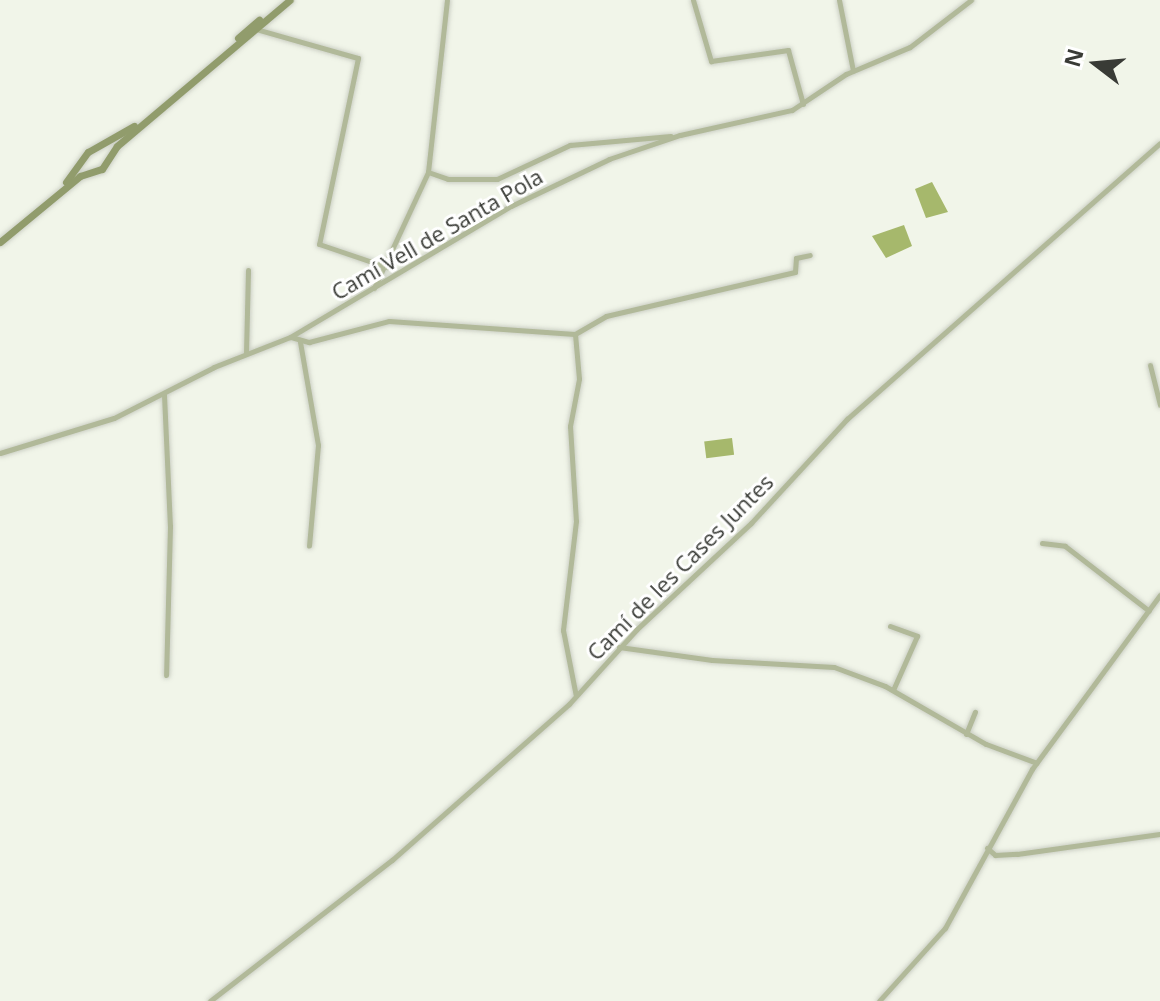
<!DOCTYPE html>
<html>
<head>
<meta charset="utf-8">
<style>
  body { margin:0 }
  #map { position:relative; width:1160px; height:1001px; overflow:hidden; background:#f1f5e9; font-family:"Open Sans",sans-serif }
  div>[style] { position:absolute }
  .water>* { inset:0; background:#a6b86c; transform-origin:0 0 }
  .roads { filter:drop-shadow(0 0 2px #ccd0c5) drop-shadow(0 0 2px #ccd0c5) }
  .minor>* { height:5px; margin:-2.5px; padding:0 2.5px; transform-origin:2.5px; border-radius:2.5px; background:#b1b999 }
  .secondary>* { height:7px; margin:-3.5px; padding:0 3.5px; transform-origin:3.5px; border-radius:3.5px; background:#919c6c }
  span { translate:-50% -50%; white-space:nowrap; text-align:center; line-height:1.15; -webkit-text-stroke:6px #fff; paint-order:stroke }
  .street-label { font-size:22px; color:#393b36 }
  .north { position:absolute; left:1056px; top:24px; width:80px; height:80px; -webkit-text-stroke:6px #fff; paint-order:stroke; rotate:286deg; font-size:22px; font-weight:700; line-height:32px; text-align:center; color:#393b36 }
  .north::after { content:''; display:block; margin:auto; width:28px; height:36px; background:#393b36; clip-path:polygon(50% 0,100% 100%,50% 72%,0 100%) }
</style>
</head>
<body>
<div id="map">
  <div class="water">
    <div style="clip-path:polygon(932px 182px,948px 212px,926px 218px,915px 189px)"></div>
    <div style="clip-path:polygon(904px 225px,912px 246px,886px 258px,872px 236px)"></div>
    <div style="left:732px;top:438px;width:17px;height:28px;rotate:83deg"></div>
  </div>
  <div class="roads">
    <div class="minor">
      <div style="left:693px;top:0;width:64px;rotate:73.6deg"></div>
      <div style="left:711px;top:61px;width:78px;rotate:-8.1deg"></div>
      <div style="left:788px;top:50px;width:56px;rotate:74.5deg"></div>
      <div style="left:839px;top:0;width:72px;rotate:78.8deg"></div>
      <div style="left:256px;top:29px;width:106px;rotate:15.9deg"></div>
      <div style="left:358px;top:58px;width:190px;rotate:101.8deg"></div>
      <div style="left:319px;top:244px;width:72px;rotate:18.7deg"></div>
      <div style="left:428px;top:172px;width:21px;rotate:19deg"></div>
      <div style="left:448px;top:179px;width:49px"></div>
      <div style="left:497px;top:179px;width:81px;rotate:-25deg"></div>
      <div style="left:570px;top:145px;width:101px;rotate:-5.1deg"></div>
      <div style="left:374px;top:288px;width:128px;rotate:-65deg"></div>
      <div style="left:428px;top:172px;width:173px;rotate:-83.7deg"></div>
      <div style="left:575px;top:334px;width:45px;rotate:84.9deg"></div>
      <div style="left:579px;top:379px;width:48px;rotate:100.8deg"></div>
      <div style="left:570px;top:426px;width:95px;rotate:86.4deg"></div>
      <div style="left:576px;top:521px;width:110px;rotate:96.8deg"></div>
      <div style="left:563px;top:630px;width:67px;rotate:78.9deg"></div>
      <div style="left:291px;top:337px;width:19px;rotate:16deg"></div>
      <div style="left:309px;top:342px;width:83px;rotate:-14.7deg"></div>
      <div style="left:389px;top:321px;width:186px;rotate:4deg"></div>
      <div style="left:575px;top:334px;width:36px;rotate:-30deg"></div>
      <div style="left:606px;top:316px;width:194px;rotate:-13.1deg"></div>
      <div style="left:795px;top:272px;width:14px;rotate:-86deg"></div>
      <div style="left:796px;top:258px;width:14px;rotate:-12deg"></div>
      <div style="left:300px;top:342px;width:105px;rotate:80.1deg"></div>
      <div style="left:318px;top:445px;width:101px;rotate:95.1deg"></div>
      <div style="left:246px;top:353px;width:83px;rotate:-88.6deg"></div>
      <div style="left:1150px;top:365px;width:41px;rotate:76deg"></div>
      <div style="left:164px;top:395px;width:131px;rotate:87.4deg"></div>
      <div style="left:170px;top:526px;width:149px;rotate:91.5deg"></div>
      <div style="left:0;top:453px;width:119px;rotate:-17.1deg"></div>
      <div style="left:114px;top:418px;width:112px;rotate:-27deg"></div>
      <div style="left:214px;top:367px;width:82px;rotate:-21.5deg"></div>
      <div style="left:290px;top:337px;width:257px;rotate:-30.7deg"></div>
      <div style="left:511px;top:206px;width:109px;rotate:-25.6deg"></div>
      <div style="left:609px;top:159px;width:75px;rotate:-18.7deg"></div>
      <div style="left:680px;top:135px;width:115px;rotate:-12.6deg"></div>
      <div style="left:792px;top:110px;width:65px;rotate:-33.7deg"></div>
      <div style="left:846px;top:74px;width:69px;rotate:-22.9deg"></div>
      <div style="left:910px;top:47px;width:77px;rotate:-37.6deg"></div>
      <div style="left:1042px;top:543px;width:23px;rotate:7deg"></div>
      <div style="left:1065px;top:546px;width:106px;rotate:37.7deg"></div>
      <div style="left:890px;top:626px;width:29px;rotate:20deg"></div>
      <div style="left:917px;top:636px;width:59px;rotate:114deg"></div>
      <div style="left:619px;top:647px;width:94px;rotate:8deg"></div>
      <div style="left:712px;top:660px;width:122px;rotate:3.3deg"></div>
      <div style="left:834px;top:667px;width:54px;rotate:20.4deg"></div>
      <div style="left:885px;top:686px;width:116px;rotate:29.9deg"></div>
      <div style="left:986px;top:744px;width:54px;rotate:20.4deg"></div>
      <div style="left:966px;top:734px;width:24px;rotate:-68deg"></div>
      <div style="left:987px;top:848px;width:11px;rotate:41deg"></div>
      <div style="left:995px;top:855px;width:22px;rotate:-3deg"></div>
      <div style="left:1017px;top:854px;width:144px;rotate:-8deg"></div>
      <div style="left:210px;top:1001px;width:230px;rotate:-37.8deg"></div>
      <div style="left:392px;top:860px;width:236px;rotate:-41.4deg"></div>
      <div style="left:569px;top:704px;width:100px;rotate:-47.8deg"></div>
      <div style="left:636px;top:630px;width:157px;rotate:-42.9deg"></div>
      <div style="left:751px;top:523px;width:142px;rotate:-47.3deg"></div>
      <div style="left:847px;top:419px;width:417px;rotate:-41.4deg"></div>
      <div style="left:879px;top:1001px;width:98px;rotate:-47.9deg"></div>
      <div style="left:945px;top:928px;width:181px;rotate:-61.3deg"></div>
      <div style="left:1032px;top:769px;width:216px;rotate:-53.7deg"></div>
    </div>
    <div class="secondary">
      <div style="left:238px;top:38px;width:28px;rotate:-41deg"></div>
      <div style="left:66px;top:182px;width:37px;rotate:-54deg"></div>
      <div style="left:88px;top:152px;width:53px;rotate:-29.5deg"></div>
      <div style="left:0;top:242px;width:104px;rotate:-39.5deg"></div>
      <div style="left:80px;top:176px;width:23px;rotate:-18deg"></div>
      <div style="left:102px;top:169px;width:27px;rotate:-57deg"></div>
      <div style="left:117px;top:146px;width:226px;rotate:-40.2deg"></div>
    </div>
  </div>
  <div class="street-label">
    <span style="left:437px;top:234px;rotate:-30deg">Camí Vell de Santa Pola</span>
    <span style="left:680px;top:567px;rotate:-45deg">Camí de les Cases Juntes</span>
  </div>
  <div class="north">N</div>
</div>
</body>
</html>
